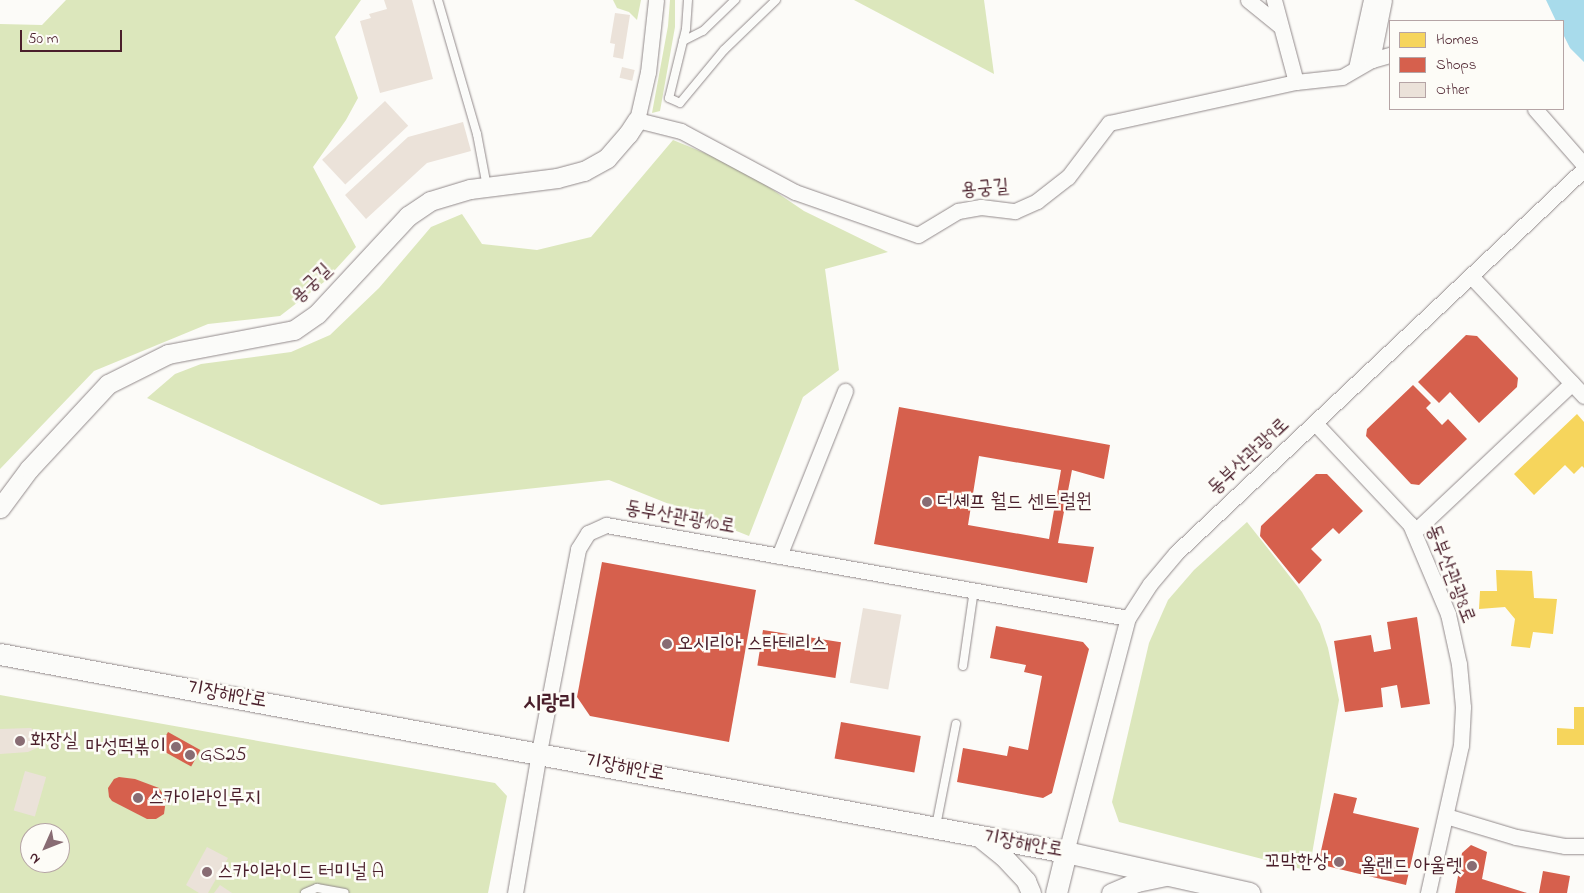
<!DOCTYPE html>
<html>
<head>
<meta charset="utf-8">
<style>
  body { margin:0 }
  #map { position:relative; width:1584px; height:893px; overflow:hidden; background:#fcfbf8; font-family:"Indie Flower","Poor Story",sans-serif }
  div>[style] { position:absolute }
  .green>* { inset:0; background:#dce7bc }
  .water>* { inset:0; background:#a8dbeb }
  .homes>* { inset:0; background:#f6d55c }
  .shops>* { inset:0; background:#d6604d; transform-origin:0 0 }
  .building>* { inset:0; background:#ebe2d9; transform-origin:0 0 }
  .roads { filter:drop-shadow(0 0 1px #928a8b) drop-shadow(0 0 1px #928a8b) }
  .service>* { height:8px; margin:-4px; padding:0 4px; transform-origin:4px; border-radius:4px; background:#fbfbf9 }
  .minor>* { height:15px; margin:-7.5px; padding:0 7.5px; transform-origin:7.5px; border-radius:7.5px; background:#fbfbf9 }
  .tertiary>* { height:19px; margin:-9.5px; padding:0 9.5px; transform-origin:9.5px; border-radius:9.5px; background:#fbfbf9 }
  .secondary>* { height:21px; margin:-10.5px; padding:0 10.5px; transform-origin:10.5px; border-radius:10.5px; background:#fbfbf9 }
  .dots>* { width:14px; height:14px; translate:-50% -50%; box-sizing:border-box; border:2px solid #fdfcf7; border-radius:50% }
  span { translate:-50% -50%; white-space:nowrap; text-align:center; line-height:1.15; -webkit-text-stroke:5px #fdfcf7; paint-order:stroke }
  .street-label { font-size:20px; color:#4a1f2b }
  .poi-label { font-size:20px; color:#4a1f2b }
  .left { translate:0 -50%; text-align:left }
  .right { translate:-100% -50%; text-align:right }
  .quarter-label { font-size:22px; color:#4a1f2b; font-weight:700 }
  .legend { position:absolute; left:1389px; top:20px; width:175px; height:90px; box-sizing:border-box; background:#fdfcf7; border:1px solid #b5a4a5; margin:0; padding:6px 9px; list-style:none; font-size:15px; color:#4a1f2b }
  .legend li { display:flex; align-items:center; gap:10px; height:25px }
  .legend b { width:25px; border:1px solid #b5a4a5 }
  .north { position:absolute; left:20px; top:823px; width:50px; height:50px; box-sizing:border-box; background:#fdfcf7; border:1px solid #b5a4a5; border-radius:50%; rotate:226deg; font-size:14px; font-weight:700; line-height:20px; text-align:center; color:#4a1f2b }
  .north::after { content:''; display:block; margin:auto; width:18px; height:22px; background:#886c73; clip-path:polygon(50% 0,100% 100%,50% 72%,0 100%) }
  .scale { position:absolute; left:20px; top:30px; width:102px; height:22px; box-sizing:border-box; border:2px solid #4a1f2b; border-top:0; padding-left:6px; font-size:15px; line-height:18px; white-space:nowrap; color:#4a1f2b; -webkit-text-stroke:4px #fdfcf7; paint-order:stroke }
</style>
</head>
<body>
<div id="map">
  <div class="green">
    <div style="clip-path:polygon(66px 0,361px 0,335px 37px,358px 98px,346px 120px,313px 167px,356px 247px,324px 282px,280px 316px,208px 324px,94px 371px,0 469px,0 24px,42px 25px)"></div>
    <div style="clip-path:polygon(613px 0,641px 0,637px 20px,629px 12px,617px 8px)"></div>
    <div style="clip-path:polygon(670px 0,675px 0,675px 27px,660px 111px,652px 113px,668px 26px)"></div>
    <div style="clip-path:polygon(854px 0,984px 0,994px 74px)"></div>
    <div style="clip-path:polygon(673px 140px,739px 167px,804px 211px,888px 252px,825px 269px,839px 370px,803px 397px,749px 536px,609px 480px,381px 505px,147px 398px,175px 374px,201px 364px,291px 352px,330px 335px,379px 288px,431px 227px,462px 214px,482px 244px,537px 250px,591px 237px)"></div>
    <div style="clip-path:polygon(1247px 522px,1302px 592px,1320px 624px,1328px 648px,1339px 700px,1309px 871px,1119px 822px,1112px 802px,1149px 643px,1168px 600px,1194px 570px)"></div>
    <div style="clip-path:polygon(evenodd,0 695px,495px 783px,507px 796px,488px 893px,0 893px,0 695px,30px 833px,60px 833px,60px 863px,30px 863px,30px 833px)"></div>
  </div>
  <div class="water">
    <div style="clip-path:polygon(1546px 0,1584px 0,1584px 62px,1570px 48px,1563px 34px,1563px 21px,1556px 21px)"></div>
  </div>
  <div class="homes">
    <div style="clip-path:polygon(1577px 414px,1584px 422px,1584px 468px,1582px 466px,1574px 474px,1565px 465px,1534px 495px,1514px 474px)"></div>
    <div style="clip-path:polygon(1496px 570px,1532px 571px,1534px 598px,1557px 599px,1553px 634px,1533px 632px,1530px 648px,1511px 646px,1515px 619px,1505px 607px,1479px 609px,1480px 591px,1497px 591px)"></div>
    <div style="clip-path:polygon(1574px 707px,1584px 707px,1584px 745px,1557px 745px,1557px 728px,1574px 729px)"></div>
  </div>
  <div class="shops">
    <div style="clip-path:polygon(1466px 335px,1477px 336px,1518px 378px,1517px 387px,1479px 423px,1450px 392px,1439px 403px,1418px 382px)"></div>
    <div style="clip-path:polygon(1413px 385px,1431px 403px,1426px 408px,1442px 425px,1448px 419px,1467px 439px,1419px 485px,1411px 484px,1366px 436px,1367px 429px)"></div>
    <div style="clip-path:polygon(evenodd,899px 407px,1110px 445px,1104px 479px,1072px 470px,1058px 543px,1094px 547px,1087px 583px,874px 544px,899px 407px,979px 456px,1061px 470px,1049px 539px,968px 525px,979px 456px)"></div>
    <div style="clip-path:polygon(1316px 474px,1327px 474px,1363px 511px,1339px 534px,1333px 528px,1311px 549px,1322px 560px,1299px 584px,1260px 536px,1261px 526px)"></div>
    <div style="clip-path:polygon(602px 562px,756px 590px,729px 742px,590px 716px,577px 697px)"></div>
    <div style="clip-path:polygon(1417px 617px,1430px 704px,1401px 708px,1397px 685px,1381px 688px,1383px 707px,1345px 712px,1334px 641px,1371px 635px,1374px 652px,1391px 649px,1387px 622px)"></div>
    <div style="clip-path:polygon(996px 626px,1083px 642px,1089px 649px,1052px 793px,1043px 798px,957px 782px,963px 748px,1007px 756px,1009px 746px,1028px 750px,1042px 676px,1024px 672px,1026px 665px,990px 658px)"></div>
    <div style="left:763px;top:630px;width:79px;height:36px;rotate:9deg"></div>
    <div style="left:841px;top:722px;width:81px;height:37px;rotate:10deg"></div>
    <div style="left:168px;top:732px;width:37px;height:19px;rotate:29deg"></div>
    <div style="clip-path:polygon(119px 777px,135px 779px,159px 788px,166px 799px,164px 814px,156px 819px,147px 819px,112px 801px,109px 797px,108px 788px,114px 779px)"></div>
    <div style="clip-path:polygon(1334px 793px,1357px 798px,1353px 813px,1419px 828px,1406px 885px,1318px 864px)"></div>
    <div style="clip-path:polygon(1471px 845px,1487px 852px,1482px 879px,1527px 893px,1455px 893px,1462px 853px)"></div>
    <div style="clip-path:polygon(1543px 871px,1570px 876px,1567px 893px,1539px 893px)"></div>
  </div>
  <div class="building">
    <div style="clip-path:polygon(384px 0,412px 0,433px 79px,380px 93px,360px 21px,371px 18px,369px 14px,387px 9px)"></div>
    <div style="clip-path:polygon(615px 13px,630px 15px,623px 59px,613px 57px,615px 44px,610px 43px)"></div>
    <div style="left:622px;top:67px;width:13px;height:11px;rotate:13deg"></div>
    <div style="left:385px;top:101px;width:34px;height:86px;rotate:47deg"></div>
    <div style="clip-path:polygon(463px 122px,471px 151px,427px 163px,366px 219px,345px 195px,408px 137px)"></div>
    <div style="left:863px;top:608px;width:39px;height:76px;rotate:10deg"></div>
    <div style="clip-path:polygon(31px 728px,38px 734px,39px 744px,37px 748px,28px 752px,0 754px,0 729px)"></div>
    <div style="left:25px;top:771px;width:22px;height:41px;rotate:16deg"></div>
    <div style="clip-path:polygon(207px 847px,228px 858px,208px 893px,199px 893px,186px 885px)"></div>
    <div style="clip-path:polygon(220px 885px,232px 893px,214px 893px)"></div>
  </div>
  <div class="roads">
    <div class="service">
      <div style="left:438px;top:0;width:140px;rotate:73.8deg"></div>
      <div style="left:477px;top:134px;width:54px;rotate:79.3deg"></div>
      <div style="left:688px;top:0;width:29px;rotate:94deg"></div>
      <div style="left:686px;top:29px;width:71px;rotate:103.8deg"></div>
      <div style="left:669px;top:98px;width:12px;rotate:24deg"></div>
      <div style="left:680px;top:103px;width:69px;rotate:-50.3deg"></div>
      <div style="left:724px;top:50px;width:72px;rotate:-43.9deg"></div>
      <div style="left:683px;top:41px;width:22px;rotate:-27deg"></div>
      <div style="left:703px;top:31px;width:45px;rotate:-44.1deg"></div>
      <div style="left:963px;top:666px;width:77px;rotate:-81.8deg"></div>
      <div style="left:936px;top:826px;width:104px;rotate:-78.9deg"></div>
      <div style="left:305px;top:893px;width:13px;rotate:-23deg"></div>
      <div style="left:317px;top:888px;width:28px;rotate:10deg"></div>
    </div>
    <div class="minor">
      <div style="left:656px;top:0;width:72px;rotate:96.3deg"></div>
      <div style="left:648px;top:72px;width:49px;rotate:102.9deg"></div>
      <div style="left:637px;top:120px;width:45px;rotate:14deg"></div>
      <div style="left:681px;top:131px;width:129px;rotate:28.2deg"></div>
      <div style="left:795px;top:192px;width:130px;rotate:19.3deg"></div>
      <div style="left:918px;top:235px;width:47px;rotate:-31deg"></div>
      <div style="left:958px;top:211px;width:23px;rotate:-10deg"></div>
      <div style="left:981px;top:207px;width:34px;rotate:7deg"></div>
      <div style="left:1015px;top:211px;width:24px;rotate:-24deg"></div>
      <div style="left:1037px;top:201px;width:39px;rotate:-38deg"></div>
      <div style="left:1068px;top:177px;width:68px;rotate:-52.8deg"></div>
      <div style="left:1109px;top:123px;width:191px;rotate:-12.4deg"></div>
      <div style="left:1296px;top:82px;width:46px;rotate:-6.2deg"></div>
      <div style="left:1342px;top:77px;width:34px;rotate:-30deg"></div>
      <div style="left:1372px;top:60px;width:19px;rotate:-16deg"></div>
      <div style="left:1248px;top:0;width:40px;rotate:39deg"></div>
      <div style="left:1274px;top:0;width:85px;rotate:75deg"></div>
      <div style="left:1372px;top:60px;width:61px;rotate:-78.7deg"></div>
      <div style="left:1356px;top:68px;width:70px;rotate:-77.6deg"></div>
      <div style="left:1535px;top:109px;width:74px;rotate:48.8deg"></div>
      <div style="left:1471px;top:276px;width:165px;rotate:46.7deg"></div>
      <div style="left:1315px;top:423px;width:139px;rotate:46.8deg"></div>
      <div style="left:1410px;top:524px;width:98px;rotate:67.1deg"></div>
      <div style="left:1448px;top:614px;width:51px;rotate:77.6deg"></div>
      <div style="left:1459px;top:664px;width:43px;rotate:84.7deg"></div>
      <div style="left:1463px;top:707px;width:38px;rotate:93deg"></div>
      <div style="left:1461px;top:745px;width:152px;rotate:102.6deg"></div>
      <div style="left:1414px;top:532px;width:217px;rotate:-43.3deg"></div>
      <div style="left:779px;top:556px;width:178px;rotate:-68.2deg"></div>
      <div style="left:1446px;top:816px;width:73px;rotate:16.7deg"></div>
      <div style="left:1516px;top:837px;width:50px;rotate:10.4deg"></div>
      <div style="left:1565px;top:846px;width:19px"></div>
      <div style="left:1066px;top:852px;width:242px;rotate:-75.2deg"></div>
      <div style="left:1128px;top:618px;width:40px;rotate:-57.1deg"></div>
      <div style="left:1150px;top:584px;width:40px;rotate:-50deg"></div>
      <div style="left:1176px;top:553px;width:560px;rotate:-43.26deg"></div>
      <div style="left:515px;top:893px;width:143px;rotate:-80.3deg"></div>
      <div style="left:539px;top:752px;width:207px;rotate:-79.1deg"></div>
      <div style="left:578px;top:549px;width:19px;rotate:-58deg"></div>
      <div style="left:588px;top:533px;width:20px;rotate:-24deg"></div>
      <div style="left:606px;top:525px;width:530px;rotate:10.1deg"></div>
    </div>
    <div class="tertiary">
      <div style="left:0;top:508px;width:49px;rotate:-53.4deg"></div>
      <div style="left:29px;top:469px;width:116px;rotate:-47.1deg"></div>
      <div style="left:108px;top:384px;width:67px;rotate:-26.6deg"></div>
      <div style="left:168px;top:354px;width:128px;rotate:-10.8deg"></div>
      <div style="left:294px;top:330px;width:28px;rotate:-35deg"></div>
      <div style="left:317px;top:314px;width:134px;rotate:-47.1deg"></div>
      <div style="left:408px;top:216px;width:27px;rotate:-34deg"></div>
      <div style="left:430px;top:201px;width:42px;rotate:-16.7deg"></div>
      <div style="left:470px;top:189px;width:88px;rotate:-7.2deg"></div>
      <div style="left:557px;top:178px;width:28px;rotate:-15deg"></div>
      <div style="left:584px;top:171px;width:26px;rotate:-29deg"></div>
      <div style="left:607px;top:158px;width:32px;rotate:-49deg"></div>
      <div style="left:628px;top:134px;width:17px;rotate:-57deg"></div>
      <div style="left:978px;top:836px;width:32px;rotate:39deg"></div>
      <div style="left:1003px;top:856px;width:34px;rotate:47deg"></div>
      <div style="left:1026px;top:881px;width:13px;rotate:67deg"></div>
      <div style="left:1111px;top:893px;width:28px;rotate:-23deg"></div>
      <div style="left:1137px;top:882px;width:34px;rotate:-12deg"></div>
    </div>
    <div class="secondary">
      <div style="left:0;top:654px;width:1084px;rotate:10.52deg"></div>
      <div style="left:1066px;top:852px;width:188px;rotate:12.6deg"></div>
      <div style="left:1056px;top:893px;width:42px;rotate:-76.3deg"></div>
    </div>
  </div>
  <div class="dots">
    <div style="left:927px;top:502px;background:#886c73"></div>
    <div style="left:667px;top:644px;background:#886c73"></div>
    <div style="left:20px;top:741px;background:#886c73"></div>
    <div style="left:176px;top:747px;background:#886c73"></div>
    <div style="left:190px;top:755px;background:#886c73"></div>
    <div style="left:138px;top:798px;background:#886c73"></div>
    <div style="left:1339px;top:862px;background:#886c73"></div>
    <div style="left:1472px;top:866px;background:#886c73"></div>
    <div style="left:207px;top:872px;background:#886c73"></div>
  </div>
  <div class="street-label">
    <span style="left:985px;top:189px;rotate:-5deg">용궁길</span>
    <span style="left:312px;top:284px;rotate:-44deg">용궁길</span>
    <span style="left:1249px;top:457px;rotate:-43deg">동부산관광9로</span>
    <span style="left:680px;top:518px;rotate:10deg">동부산관광10로</span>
    <span style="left:1450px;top:574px;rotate:69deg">동부산관광8로</span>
    <span style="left:227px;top:695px;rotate:10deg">기장해안로</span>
    <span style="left:625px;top:768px;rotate:10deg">기장해안로</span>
    <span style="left:1023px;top:844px;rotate:10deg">기장해안로</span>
  </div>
  <div class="poi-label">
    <span class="left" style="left:937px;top:502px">더셰프 월드 센트럴원</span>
    <span class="left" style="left:677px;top:644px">오시리아 스타테리스</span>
    <span class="left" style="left:30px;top:741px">화장실</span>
    <span class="right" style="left:166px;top:747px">마성떡볶이</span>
    <span class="left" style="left:200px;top:755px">GS25</span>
    <span class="left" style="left:148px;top:798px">스카이라인루지</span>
    <span class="right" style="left:1329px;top:862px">꼬막한상</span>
    <span class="right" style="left:1462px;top:866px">올랜드 아울렛</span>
    <span class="left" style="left:217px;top:872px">스카이라이드 터미널 A</span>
  </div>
  <div class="quarter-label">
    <span style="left:550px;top:705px">시랑리</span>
  </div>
  <ul class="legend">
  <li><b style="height:14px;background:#f6d55c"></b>Homes</li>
  <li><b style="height:14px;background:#d6604d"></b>Shops</li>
  <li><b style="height:14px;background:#ebe2d9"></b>Other</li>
  </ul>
  <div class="north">N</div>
  <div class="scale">50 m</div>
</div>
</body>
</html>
